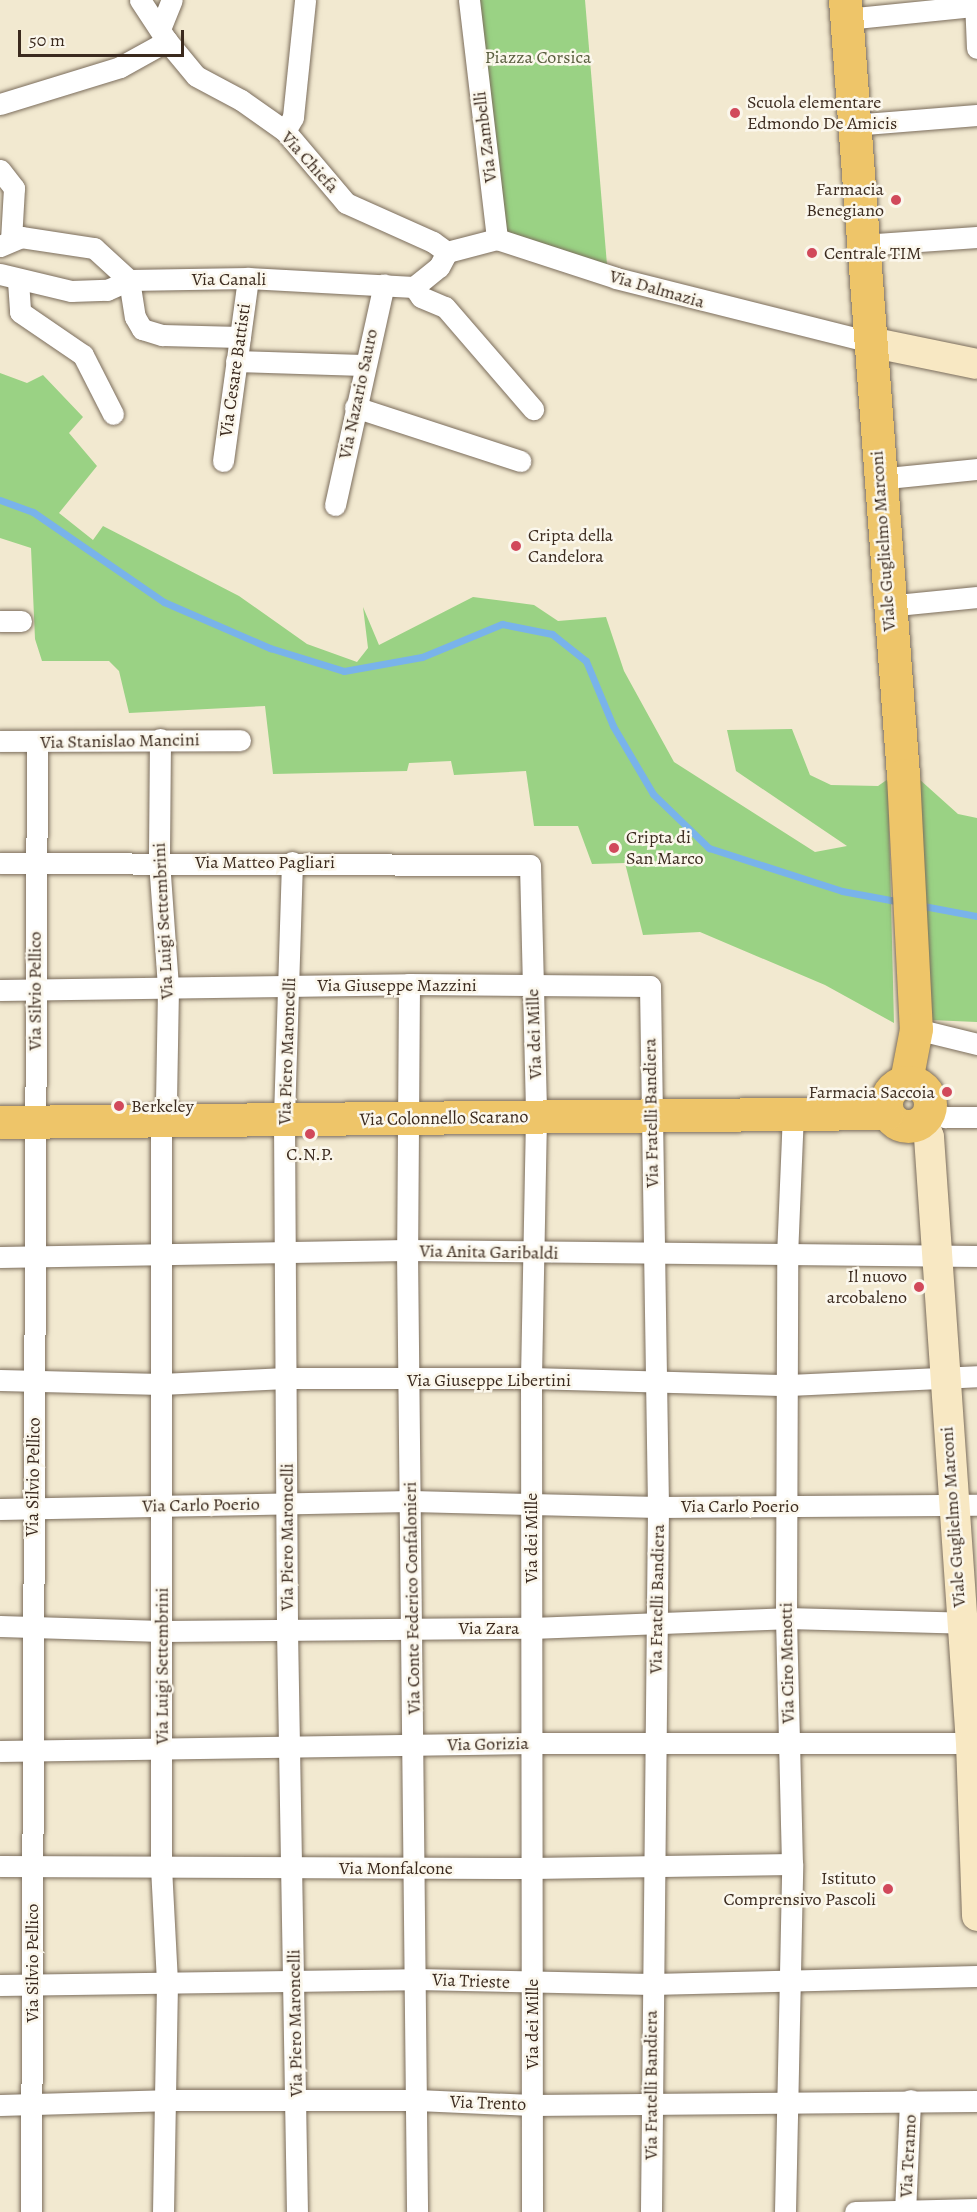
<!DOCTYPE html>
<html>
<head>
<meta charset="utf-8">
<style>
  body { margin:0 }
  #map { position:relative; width:977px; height:2212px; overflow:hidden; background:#f2e9d0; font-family:Alegreya,serif }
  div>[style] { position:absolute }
  .green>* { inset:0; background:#9ad284 }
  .stream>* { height:7px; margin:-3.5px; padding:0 3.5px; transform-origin:3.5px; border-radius:3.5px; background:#79b3ea }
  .roads { filter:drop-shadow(0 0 2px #7b6d5c) drop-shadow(0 0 2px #7b6d5c) }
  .street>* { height:21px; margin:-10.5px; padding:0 10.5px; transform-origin:10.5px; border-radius:10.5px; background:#fff }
  .secondary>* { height:30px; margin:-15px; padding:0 15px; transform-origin:15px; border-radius:15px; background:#f8e8c3 }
  .primary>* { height:33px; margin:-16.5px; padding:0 16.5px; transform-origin:16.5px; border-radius:16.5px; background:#eec569 }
  .primary>.ring { margin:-16.5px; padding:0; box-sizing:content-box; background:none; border:33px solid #eec569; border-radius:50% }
  .dots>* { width:16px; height:16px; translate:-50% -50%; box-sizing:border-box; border:3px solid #fbf7ec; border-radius:50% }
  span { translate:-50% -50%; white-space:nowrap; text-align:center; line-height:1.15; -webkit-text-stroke:5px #fbf7ec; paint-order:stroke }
  .park-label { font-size:18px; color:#585c3d }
  .poi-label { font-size:18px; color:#3b2a1e }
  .left { translate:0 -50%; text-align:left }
  .right { translate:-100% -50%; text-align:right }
  .street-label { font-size:18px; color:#3b2a1e }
  .scale { position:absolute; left:18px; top:30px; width:166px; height:27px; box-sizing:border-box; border:3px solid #3b2a1e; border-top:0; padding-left:8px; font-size:18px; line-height:21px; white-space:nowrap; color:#3b2a1e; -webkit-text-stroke:4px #fbf7ec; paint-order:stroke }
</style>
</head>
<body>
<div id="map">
  <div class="green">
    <div style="clip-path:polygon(479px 0,585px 0,607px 265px,505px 234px)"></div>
    <div style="clip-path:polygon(0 373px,27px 383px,43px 375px,83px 417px,69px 433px,97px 466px,59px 513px,93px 540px,103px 526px,239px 596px,307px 644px,357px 662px,368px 648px,363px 607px,379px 645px,473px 597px,534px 605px,558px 621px,606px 617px,624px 671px,674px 762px,815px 852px,847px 846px,736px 771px,727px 730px,792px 729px,810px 775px,831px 785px,878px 786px,888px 779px,894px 1023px,825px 985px,700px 932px,643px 935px,625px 863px,592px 864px,578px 826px,534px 826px,526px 771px,454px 775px,451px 761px,409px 763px,407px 771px,273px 774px,265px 706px,129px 713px,119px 671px,109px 661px,42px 661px,35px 639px,31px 548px,0 538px)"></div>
    <div style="clip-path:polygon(919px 779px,958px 814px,977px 818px,977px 1022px,930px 1020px)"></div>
  </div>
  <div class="stream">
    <div style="left:0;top:500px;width:35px;rotate:20deg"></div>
    <div style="left:33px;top:512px;width:159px;rotate:34.5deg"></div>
    <div style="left:164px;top:602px;width:116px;rotate:23.5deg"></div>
    <div style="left:270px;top:648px;width:77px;rotate:17.3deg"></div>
    <div style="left:344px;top:671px;width:79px;rotate:-10.2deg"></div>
    <div style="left:422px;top:657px;width:87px;rotate:-22.4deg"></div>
    <div style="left:502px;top:624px;width:51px;rotate:11.3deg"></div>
    <div style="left:552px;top:634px;width:43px;rotate:38.5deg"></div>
    <div style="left:586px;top:661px;width:70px;rotate:67.4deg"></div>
    <div style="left:613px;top:726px;width:79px;rotate:59.5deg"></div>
    <div style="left:653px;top:794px;width:78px;rotate:44deg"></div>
    <div style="left:709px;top:848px;width:140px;rotate:17.9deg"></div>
    <div style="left:842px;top:891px;width:60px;rotate:10.6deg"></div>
    <div style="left:918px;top:905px;width:60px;rotate:10.6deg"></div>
  </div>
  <div class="roads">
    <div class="street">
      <div style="left:140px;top:0;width:49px;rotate:56.6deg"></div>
      <div style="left:167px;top:41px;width:45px;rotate:50.4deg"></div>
      <div style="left:196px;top:76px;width:51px;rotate:28.1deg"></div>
      <div style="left:241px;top:100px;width:54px;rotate:35.2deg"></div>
      <div style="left:285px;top:131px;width:94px;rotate:49.7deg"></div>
      <div style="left:346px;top:203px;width:95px;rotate:24.1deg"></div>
      <div style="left:433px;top:242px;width:17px;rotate:36deg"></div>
      <div style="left:469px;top:0;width:241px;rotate:83.3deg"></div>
      <div style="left:975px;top:0;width:48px;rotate:87.6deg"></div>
      <div style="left:846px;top:19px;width:130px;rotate:-5.8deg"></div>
      <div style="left:160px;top:29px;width:31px;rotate:-68deg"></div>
      <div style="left:0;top:104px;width:126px;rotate:-17.1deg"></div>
      <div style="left:120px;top:67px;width:54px;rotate:-29deg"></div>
      <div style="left:852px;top:125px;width:125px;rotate:-4.6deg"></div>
      <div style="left:285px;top:131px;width:16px;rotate:-60deg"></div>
      <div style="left:293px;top:117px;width:118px;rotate:-84.1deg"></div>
      <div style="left:0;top:170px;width:23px;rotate:52deg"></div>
      <div style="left:14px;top:188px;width:52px;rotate:93.3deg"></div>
      <div style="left:862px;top:245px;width:115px;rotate:-4deg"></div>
      <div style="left:0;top:246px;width:23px;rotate:-23deg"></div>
      <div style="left:21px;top:237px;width:74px;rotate:8.6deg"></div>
      <div style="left:94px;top:248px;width:47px;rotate:42.4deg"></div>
      <div style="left:129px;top:280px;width:37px;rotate:81deg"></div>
      <div style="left:135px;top:317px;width:14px;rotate:60deg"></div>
      <div style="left:142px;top:329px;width:21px;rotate:17deg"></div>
      <div style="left:162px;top:335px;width:78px;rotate:1.5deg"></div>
      <div style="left:447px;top:252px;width:52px;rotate:-14.6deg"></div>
      <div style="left:497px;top:239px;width:125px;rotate:18.1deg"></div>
      <div style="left:616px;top:278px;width:262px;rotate:14.1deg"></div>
      <div style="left:0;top:274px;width:73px;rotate:13.5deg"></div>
      <div style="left:71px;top:291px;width:36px;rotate:-2deg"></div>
      <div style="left:107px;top:290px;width:24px;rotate:-24deg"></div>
      <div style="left:129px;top:280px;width:119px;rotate:-1deg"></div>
      <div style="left:248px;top:278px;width:166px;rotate:3.1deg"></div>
      <div style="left:414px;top:287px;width:32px;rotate:-39deg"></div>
      <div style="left:439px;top:267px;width:17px;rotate:-62deg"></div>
      <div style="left:18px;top:281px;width:31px;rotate:86deg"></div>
      <div style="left:20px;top:312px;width:76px;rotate:34.3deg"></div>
      <div style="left:83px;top:355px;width:66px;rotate:63deg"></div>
      <div style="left:414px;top:287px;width:12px;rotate:55deg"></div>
      <div style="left:421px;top:297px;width:26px;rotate:23deg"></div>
      <div style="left:445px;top:307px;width:135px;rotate:49.2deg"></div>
      <div style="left:236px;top:361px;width:127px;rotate:1.8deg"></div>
      <div style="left:355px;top:407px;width:174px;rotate:18.1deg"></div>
      <div style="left:223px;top:461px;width:185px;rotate:-82.2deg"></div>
      <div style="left:878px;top:479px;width:100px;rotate:-5.8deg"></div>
      <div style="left:335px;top:505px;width:226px;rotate:-77.5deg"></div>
      <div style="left:887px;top:606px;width:90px;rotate:-5.7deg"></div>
      <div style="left:0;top:621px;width:21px"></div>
      <div style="left:160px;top:739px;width:122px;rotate:90.5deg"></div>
      <div style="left:159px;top:861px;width:127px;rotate:85.9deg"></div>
      <div style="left:168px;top:988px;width:115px;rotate:91deg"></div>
      <div style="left:0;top:741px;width:240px;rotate:-0.2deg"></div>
      <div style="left:292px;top:862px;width:258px;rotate:91.8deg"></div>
      <div style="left:284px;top:1120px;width:509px;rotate:89.66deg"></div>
      <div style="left:287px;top:1629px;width:583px;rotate:89.02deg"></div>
      <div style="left:0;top:863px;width:530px;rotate:0.22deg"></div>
      <div style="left:530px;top:865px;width:252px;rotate:88.6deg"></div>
      <div style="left:536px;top:1117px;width:261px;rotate:91.1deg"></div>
      <div style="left:531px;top:1378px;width:834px;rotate:89.93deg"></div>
      <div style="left:409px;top:984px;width:266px;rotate:90.4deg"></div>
      <div style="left:407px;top:1250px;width:962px;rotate:89.4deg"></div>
      <div style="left:0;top:990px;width:409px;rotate:-0.8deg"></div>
      <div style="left:409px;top:984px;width:241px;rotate:0.5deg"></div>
      <div style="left:650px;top:986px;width:521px;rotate:89.12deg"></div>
      <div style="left:658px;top:1507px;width:705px;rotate:90.57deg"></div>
      <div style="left:916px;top:1029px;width:63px;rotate:13.8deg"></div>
      <div style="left:930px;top:1110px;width:17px;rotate:25deg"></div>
      <div style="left:945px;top:1117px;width:32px"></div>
      <div style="left:161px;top:1121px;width:746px;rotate:90deg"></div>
      <div style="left:161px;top:1867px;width:116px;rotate:87deg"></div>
      <div style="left:167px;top:1983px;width:229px;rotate:91deg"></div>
      <div style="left:0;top:1257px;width:407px;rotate:-1deg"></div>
      <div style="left:407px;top:1250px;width:570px;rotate:0.6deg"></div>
      <div style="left:0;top:1380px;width:161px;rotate:1.4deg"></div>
      <div style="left:161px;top:1384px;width:125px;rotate:-2.7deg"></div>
      <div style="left:286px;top:1378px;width:245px"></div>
      <div style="left:531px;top:1378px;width:258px;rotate:1.6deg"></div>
      <div style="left:789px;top:1385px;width:188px;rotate:-2.7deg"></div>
      <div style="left:0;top:1509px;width:411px;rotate:-1.1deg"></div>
      <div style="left:411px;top:1501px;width:247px;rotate:1.4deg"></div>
      <div style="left:658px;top:1507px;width:319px;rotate:-0.4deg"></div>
      <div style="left:0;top:1626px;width:162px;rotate:1.8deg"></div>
      <div style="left:162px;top:1631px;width:369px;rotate:-0.5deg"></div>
      <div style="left:531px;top:1628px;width:255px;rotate:-2.2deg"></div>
      <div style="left:786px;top:1618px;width:188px;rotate:1.5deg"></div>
      <div style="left:0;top:1751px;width:532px;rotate:-0.86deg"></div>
      <div style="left:532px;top:1743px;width:445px"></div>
      <div style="left:0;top:1866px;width:532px;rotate:0.22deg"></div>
      <div style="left:532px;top:1868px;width:260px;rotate:-0.9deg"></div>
      <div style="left:0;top:1985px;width:415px;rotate:-0.8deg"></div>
      <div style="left:415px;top:1979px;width:237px;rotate:1.2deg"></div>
      <div style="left:652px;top:1984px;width:325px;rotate:-1.4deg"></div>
      <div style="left:0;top:2105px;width:164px;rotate:-1.7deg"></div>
      <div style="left:164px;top:2100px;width:253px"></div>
      <div style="left:417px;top:2100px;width:115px;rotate:2.5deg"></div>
      <div style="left:532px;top:2105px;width:445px;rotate:-0.5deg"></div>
      <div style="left:31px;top:2212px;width:1470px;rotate:-89.77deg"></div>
      <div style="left:785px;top:2212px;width:348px;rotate:-88.8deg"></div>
      <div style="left:792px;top:1864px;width:246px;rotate:-91.4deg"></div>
      <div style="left:786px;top:1618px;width:362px;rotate:-89.8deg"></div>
      <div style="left:787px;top:1256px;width:142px;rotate:-87.6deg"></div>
      <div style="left:855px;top:2212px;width:122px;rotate:-1.4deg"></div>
      <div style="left:905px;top:2212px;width:112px;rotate:-87.4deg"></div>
    </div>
    <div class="secondary">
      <div style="left:870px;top:342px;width:109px;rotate:11.6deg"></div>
      <div style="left:923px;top:1120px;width:18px;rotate:71deg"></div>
      <div style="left:929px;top:1137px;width:607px;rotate:86.04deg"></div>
      <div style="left:971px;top:1743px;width:173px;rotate:88deg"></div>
    </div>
    <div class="primary">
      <div style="left:845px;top:0;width:777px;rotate:85.72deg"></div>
      <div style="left:903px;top:775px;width:254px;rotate:87.1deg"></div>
      <div style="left:916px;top:1029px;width:53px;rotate:100.9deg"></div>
      <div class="ring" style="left:886px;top:1082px;width:11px;height:11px"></div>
      <div style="left:0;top:1122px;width:887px;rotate:-0.58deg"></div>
    </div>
  </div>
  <div class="dots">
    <div style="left:735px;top:113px;background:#d1495b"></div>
    <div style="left:896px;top:200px;background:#d1495b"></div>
    <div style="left:812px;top:253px;background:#d1495b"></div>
    <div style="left:516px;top:546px;background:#d1495b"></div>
    <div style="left:614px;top:848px;background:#d1495b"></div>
    <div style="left:947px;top:1092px;background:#d1495b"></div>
    <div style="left:119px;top:1106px;background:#d1495b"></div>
    <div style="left:310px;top:1134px;background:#d1495b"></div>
    <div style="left:919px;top:1287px;background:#d1495b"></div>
    <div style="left:888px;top:1889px;background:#d1495b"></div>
  </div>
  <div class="park-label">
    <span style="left:538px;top:57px">Piazza Corsica</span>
  </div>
  <div class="poi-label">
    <span class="left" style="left:747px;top:113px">Scuola elementare<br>Edmondo De Amicis</span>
    <span class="right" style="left:884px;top:200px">Farmacia<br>Benegiano</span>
    <span class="left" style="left:824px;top:253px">Centrale TIM</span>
    <span class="left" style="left:528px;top:546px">Cripta della<br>Candelora</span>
    <span class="left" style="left:626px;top:848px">Cripta di<br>San Marco</span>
    <span class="right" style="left:935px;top:1092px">Farmacia Saccoia</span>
    <span class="left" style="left:131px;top:1106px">Berkeley</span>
    <span style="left:310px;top:1154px">C.N.P.</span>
    <span class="right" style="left:907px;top:1287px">Il nuovo<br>arcobaleno</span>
    <span class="right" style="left:876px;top:1889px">Istituto<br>Comprensivo Pascoli</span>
  </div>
  <div class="street-label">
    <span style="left:485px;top:137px;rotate:-97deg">Via Zambelli</span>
    <span style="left:310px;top:162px;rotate:48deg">Via Chiefa</span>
    <span style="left:229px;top:279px">Via Canali</span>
    <span style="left:657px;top:289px;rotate:16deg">Via Dalmazia</span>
    <span style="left:235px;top:370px;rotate:-82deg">Via Cesare Battisti</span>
    <span style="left:358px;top:394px;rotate:-78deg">Via Nazario Sauro</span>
    <span style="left:883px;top:541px;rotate:-94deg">Viale Guglielmo Marconi</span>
    <span style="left:120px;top:741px;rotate:-1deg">Via Stanislao Mancini</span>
    <span style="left:265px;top:862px">Via Matteo Pagliari</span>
    <span style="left:163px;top:921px;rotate:-93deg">Via Luigi Settembrini</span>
    <span style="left:397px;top:985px">Via Giuseppe Mazzini</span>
    <span style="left:35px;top:991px;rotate:-90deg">Via Silvio Pellico</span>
    <span style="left:534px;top:1034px;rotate:-92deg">Via dei Mille</span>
    <span style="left:287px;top:1051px;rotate:-88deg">Via Piero Maroncelli</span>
    <span style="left:651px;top:1113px;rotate:-91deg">Via Fratelli Bandiera</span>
    <span style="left:444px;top:1118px;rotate:-1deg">Via Colonnello Scarano</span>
    <span style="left:489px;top:1252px;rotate:1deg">Via Anita Garibaldi</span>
    <span style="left:489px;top:1380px">Via Giuseppe Libertini</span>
    <span style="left:33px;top:1477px;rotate:-89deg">Via Silvio Pellico</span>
    <span style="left:201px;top:1505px;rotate:-1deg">Via Carlo Poerio</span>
    <span style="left:740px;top:1506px">Via Carlo Poerio</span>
    <span style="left:953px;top:1517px;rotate:-94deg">Viale Guglielmo Marconi</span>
    <span style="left:287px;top:1537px;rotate:-90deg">Via Piero Maroncelli</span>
    <span style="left:531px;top:1538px;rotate:-90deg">Via dei Mille</span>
    <span style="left:412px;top:1598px;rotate:-91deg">Via Conte Federico Confalonieri</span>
    <span style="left:657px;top:1599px;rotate:-89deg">Via Fratelli Bandiera</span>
    <span style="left:489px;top:1628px">Via Zara</span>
    <span style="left:787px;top:1663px;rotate:-91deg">Via Ciro Menotti</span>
    <span style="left:162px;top:1666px;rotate:-90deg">Via Luigi Settembrini</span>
    <span style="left:488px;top:1744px;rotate:-1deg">Via Gorizia</span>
    <span style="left:396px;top:1868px">Via Monfalcone</span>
    <span style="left:32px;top:1963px;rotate:-90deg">Via Silvio Pellico</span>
    <span style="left:471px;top:1981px;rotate:2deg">Via Trieste</span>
    <span style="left:295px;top:2023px;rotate:-91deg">Via Piero Maroncelli</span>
    <span style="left:532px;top:2024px;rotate:-90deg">Via dei Mille</span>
    <span style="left:651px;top:2085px;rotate:-90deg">Via Fratelli Bandiera</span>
    <span style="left:488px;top:2103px;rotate:2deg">Via Trento</span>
    <span style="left:908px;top:2156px;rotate:-87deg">Via Teramo</span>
  </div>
  <div class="scale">50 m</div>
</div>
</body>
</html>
